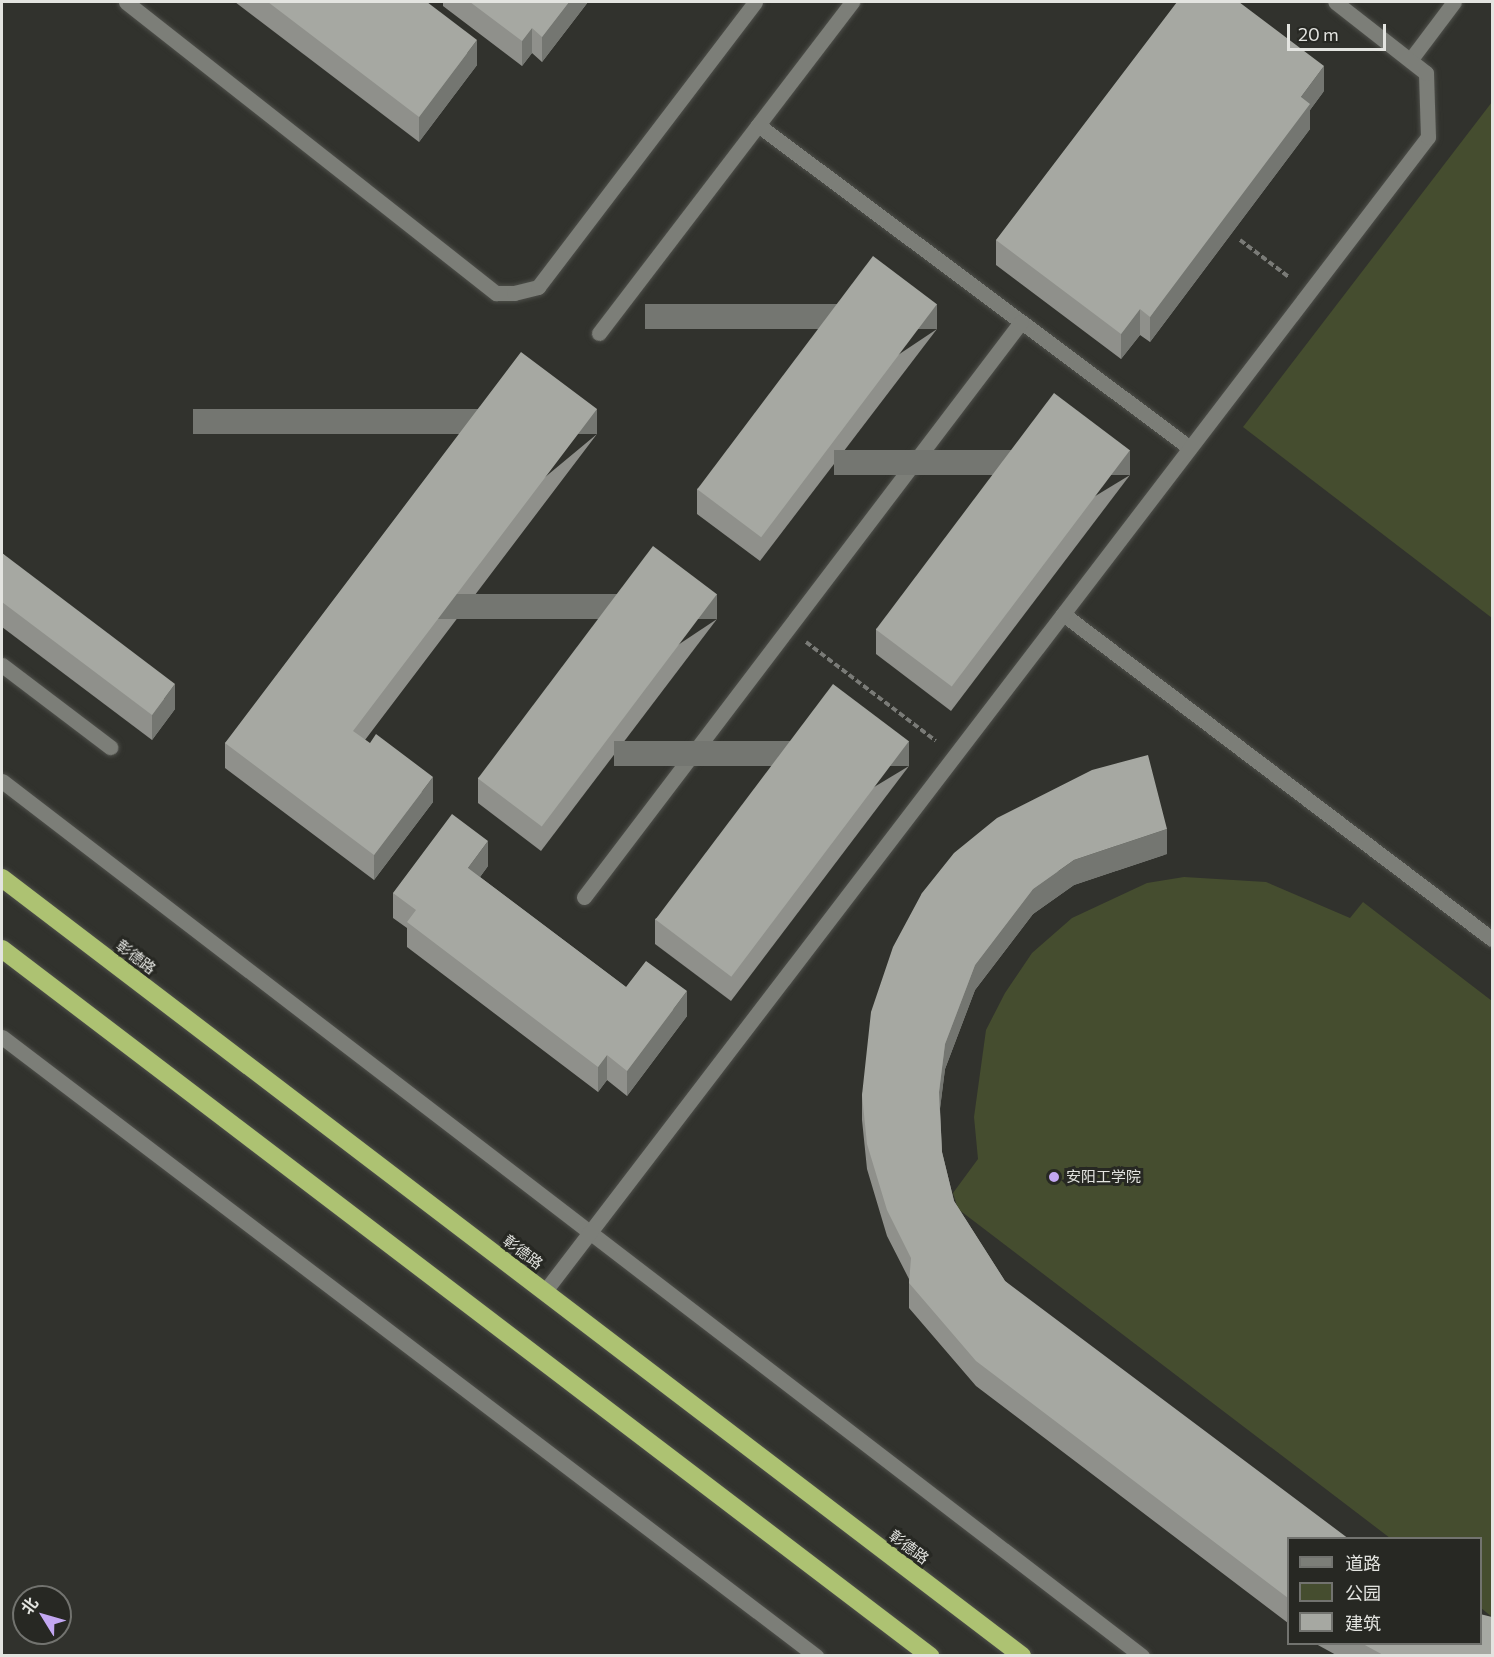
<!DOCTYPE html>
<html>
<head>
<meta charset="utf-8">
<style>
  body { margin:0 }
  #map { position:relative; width:1494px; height:1657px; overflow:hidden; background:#31322d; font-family:Commissioner,"Noto Sans SC",sans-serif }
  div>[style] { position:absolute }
  .green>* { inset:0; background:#454d2f }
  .path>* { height:4px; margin-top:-2px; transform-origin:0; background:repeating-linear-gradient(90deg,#7a7b77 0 6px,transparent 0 9px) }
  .roads { filter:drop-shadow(0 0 2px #4e4f4a) drop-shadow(0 0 2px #4e4f4a) }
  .minor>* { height:15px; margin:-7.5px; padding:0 7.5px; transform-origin:7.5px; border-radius:7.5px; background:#7c7e78 }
  .highway>* { height:18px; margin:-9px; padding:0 9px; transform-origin:9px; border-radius:9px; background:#adc272 }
  .wall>* { inset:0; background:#8f908b }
  .shaded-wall>* { inset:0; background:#747671; transform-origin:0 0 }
  .building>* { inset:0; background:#a6a8a2; transform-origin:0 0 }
  .dots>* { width:16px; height:16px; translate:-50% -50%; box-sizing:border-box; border:3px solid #272823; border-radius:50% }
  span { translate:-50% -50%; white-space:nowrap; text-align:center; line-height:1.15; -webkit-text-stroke:6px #272823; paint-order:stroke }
  .street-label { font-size:15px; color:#e3e4e0 }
  .poi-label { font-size:15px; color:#e3e4e0 }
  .left { translate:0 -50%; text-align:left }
  .frame { position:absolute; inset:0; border:3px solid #e3e4e0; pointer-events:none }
  .legend { position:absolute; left:1287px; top:1537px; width:195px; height:108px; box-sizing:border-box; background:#272823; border:2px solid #72736f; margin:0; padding:8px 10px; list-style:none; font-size:18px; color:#e3e4e0 }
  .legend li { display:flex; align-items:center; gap:12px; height:30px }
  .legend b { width:30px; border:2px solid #72736f }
  .north { position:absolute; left:12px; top:1585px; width:60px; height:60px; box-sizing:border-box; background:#272823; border:2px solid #72736f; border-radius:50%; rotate:307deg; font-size:16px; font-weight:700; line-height:24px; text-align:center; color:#e3e4e0 }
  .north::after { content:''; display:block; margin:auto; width:21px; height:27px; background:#c3a7f2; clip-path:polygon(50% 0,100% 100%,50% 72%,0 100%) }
  .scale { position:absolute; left:1287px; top:24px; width:99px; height:27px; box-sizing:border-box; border:3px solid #e3e4e0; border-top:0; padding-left:8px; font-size:18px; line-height:21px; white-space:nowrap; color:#e3e4e0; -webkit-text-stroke:4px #272823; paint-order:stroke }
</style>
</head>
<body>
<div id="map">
  <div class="green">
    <div style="clip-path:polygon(1492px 102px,1492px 618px,1243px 427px)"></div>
    <div style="clip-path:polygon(1184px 877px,1266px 882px,1350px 918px,1363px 902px,1492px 1001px,1492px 1617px,1481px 1608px,1480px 1538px,1390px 1538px,958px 1209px,953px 1193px,978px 1159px,974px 1117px,986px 1030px,1005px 993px,1032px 953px,1072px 918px,1147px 883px)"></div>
  </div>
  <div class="path">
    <div style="left:1240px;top:240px;width:61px;rotate:37.1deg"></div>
    <div style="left:806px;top:642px;width:163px;rotate:37.3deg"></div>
  </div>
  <div class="roads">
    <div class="minor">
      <div style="left:126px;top:2px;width:471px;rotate:38.2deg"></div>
      <div style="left:496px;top:293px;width:18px"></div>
      <div style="left:514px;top:293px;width:25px;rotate:-14deg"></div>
      <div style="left:538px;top:287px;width:358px;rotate:-52.7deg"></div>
      <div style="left:1411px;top:59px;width:71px;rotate:-53deg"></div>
      <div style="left:758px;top:125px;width:539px;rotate:36.78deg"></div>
      <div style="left:599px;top:333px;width:417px;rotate:-52.6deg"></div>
      <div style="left:1063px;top:614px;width:538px;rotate:37.15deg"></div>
      <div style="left:2px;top:665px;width:136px;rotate:37.2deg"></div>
      <div style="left:2px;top:781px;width:1437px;rotate:37.51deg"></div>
      <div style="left:584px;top:897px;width:722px;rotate:-52.77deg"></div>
      <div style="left:2px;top:1037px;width:1023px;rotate:37.25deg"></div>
      <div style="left:545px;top:1291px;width:1453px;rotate:-52.58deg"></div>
      <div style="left:1428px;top:137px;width:64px;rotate:-91.8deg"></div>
      <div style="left:1426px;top:73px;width:115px;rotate:-142deg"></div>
    </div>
    <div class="highway">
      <div style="left:2px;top:878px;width:1283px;rotate:37.33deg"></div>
      <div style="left:2px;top:949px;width:1167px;rotate:37.3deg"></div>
    </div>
  </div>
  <div class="wall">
    <div style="clip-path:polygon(235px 2px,427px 2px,477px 65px,419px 142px)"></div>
    <div style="clip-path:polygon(443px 2px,588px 2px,542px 62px,532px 53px,522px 66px,443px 6px)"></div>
    <div style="clip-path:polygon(1324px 91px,1310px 110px,1310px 129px,1150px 342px,1140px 335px,1121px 359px,996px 265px,996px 240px)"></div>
    <div style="clip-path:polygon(937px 329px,760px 561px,697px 514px,697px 489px)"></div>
    <div style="clip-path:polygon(597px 434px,365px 740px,433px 802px,374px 880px,225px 768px,225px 743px)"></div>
    <div style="clip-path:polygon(1130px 475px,951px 711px,876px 654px,876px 629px)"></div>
    <div style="clip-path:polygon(2px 553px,175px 709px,152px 740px,2px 627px)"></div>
    <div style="clip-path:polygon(717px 619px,541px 851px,478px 803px,478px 778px)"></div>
    <div style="clip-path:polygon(909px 766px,731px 1001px,655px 944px,655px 919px)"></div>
    <div style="clip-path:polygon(1167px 854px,1074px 885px,1033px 914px,975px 990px,945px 1069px,940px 1108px,942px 1152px,954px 1201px,1005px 1281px,1288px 1539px,1288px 1623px,976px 1386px,909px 1308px,909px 1279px,887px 1236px,867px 1169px,862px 1120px,862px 1095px,922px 893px)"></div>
    <div style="clip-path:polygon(488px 866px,480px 877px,626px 987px,687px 1016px,627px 1096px,607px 1080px,598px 1092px,407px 947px,407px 928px,393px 918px,393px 893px)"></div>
    <div style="clip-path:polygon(1316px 1644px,1480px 1644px,1492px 1656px,1338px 1656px)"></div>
  </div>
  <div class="shaded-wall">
    <div style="clip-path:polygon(569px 2px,588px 2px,542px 62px,542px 37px)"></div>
    <div style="clip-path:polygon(532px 28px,532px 53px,522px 66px,522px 41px)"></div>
    <div style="clip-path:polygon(477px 40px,477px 65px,419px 142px,419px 117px)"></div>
    <div style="clip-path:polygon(1324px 66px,1324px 91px,1310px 110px,1310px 129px,1150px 342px,1150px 317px,1301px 97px)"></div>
    <div style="left:937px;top:304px;width:25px;height:292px;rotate:90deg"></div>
    <div style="clip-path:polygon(1140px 309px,1140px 335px,1121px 359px,1121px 334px)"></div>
    <div style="left:597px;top:409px;width:25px;height:404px;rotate:90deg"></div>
    <div style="left:1130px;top:450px;width:25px;height:296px;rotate:90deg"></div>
    <div style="left:717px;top:594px;width:25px;height:291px;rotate:90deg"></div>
    <div style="clip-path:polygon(175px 684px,175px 709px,152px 740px,152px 715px)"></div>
    <div style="left:909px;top:741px;width:25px;height:295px;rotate:90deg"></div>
    <div style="clip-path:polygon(433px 777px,433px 802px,374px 880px,374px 855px)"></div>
    <div style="clip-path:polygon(1167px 829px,1167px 854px,1074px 885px,1033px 914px,975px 990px,945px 1069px,939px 1117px,939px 1092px,945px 1044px,975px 965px,1033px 889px,1074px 860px)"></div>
    <div style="clip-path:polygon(488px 841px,488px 866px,468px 893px,468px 868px)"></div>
    <div style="clip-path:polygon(687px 991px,687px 1016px,627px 1096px,627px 1071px)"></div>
    <div style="clip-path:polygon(607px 1055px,607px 1080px,598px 1092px,598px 1067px)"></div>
  </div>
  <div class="building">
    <div style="clip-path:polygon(268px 2px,427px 2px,477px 40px,419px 117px)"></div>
    <div style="clip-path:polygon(470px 2px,569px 2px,542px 37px,532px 28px,522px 41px)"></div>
    <div style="clip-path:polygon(1177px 2px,1239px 2px,1324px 66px,1301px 97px,1310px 104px,1150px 317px,1140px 309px,1121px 334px,996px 240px)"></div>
    <div style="left:873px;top:256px;width:80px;height:292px;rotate:37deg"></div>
    <div style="clip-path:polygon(521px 352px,597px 409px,353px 731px,370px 743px,376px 734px,433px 777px,374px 855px,225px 743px)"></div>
    <div style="left:1054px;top:393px;width:95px;height:296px;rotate:37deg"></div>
    <div style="left:653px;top:546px;width:80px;height:291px;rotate:37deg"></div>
    <div style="clip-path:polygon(2px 553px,175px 684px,152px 715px,2px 602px)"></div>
    <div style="left:833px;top:684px;width:95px;height:295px;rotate:37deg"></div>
    <div style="clip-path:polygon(1148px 755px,1167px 829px,1074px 860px,1033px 889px,975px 965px,945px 1044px,939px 1092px,942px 1152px,954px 1201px,1005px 1281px,1349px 1539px,1288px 1539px,1288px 1598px,976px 1361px,909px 1283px,911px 1258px,887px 1210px,867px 1144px,862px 1095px,871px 1012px,893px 947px,922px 893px,954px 853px,997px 818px,1092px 770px)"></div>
    <div style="clip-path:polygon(452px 814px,488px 841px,468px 868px,626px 987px,646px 961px,687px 991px,627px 1071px,607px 1055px,598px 1067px,407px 922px,416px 910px,393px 893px)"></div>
    <div style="clip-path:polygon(1480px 1614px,1492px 1617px,1492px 1656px,1385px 1656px,1363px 1644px,1480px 1644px)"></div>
  </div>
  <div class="dots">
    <div style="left:1054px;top:1177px;background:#c3a7f2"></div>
  </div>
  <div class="street-label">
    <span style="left:136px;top:957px;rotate:37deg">彰德路</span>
    <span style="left:523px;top:1252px;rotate:37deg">彰德路</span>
    <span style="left:909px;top:1547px;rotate:37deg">彰德路</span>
  </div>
  <div class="poi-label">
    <span class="left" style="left:1066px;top:1177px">安阳工学院</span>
  </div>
  <div class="frame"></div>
  <ul class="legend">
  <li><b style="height:8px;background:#7c7e78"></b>道路</li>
  <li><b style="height:16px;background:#454d2f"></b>公园</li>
  <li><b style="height:16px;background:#a6a8a2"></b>建筑</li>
  </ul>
  <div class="north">北</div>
  <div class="scale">20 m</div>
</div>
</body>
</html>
